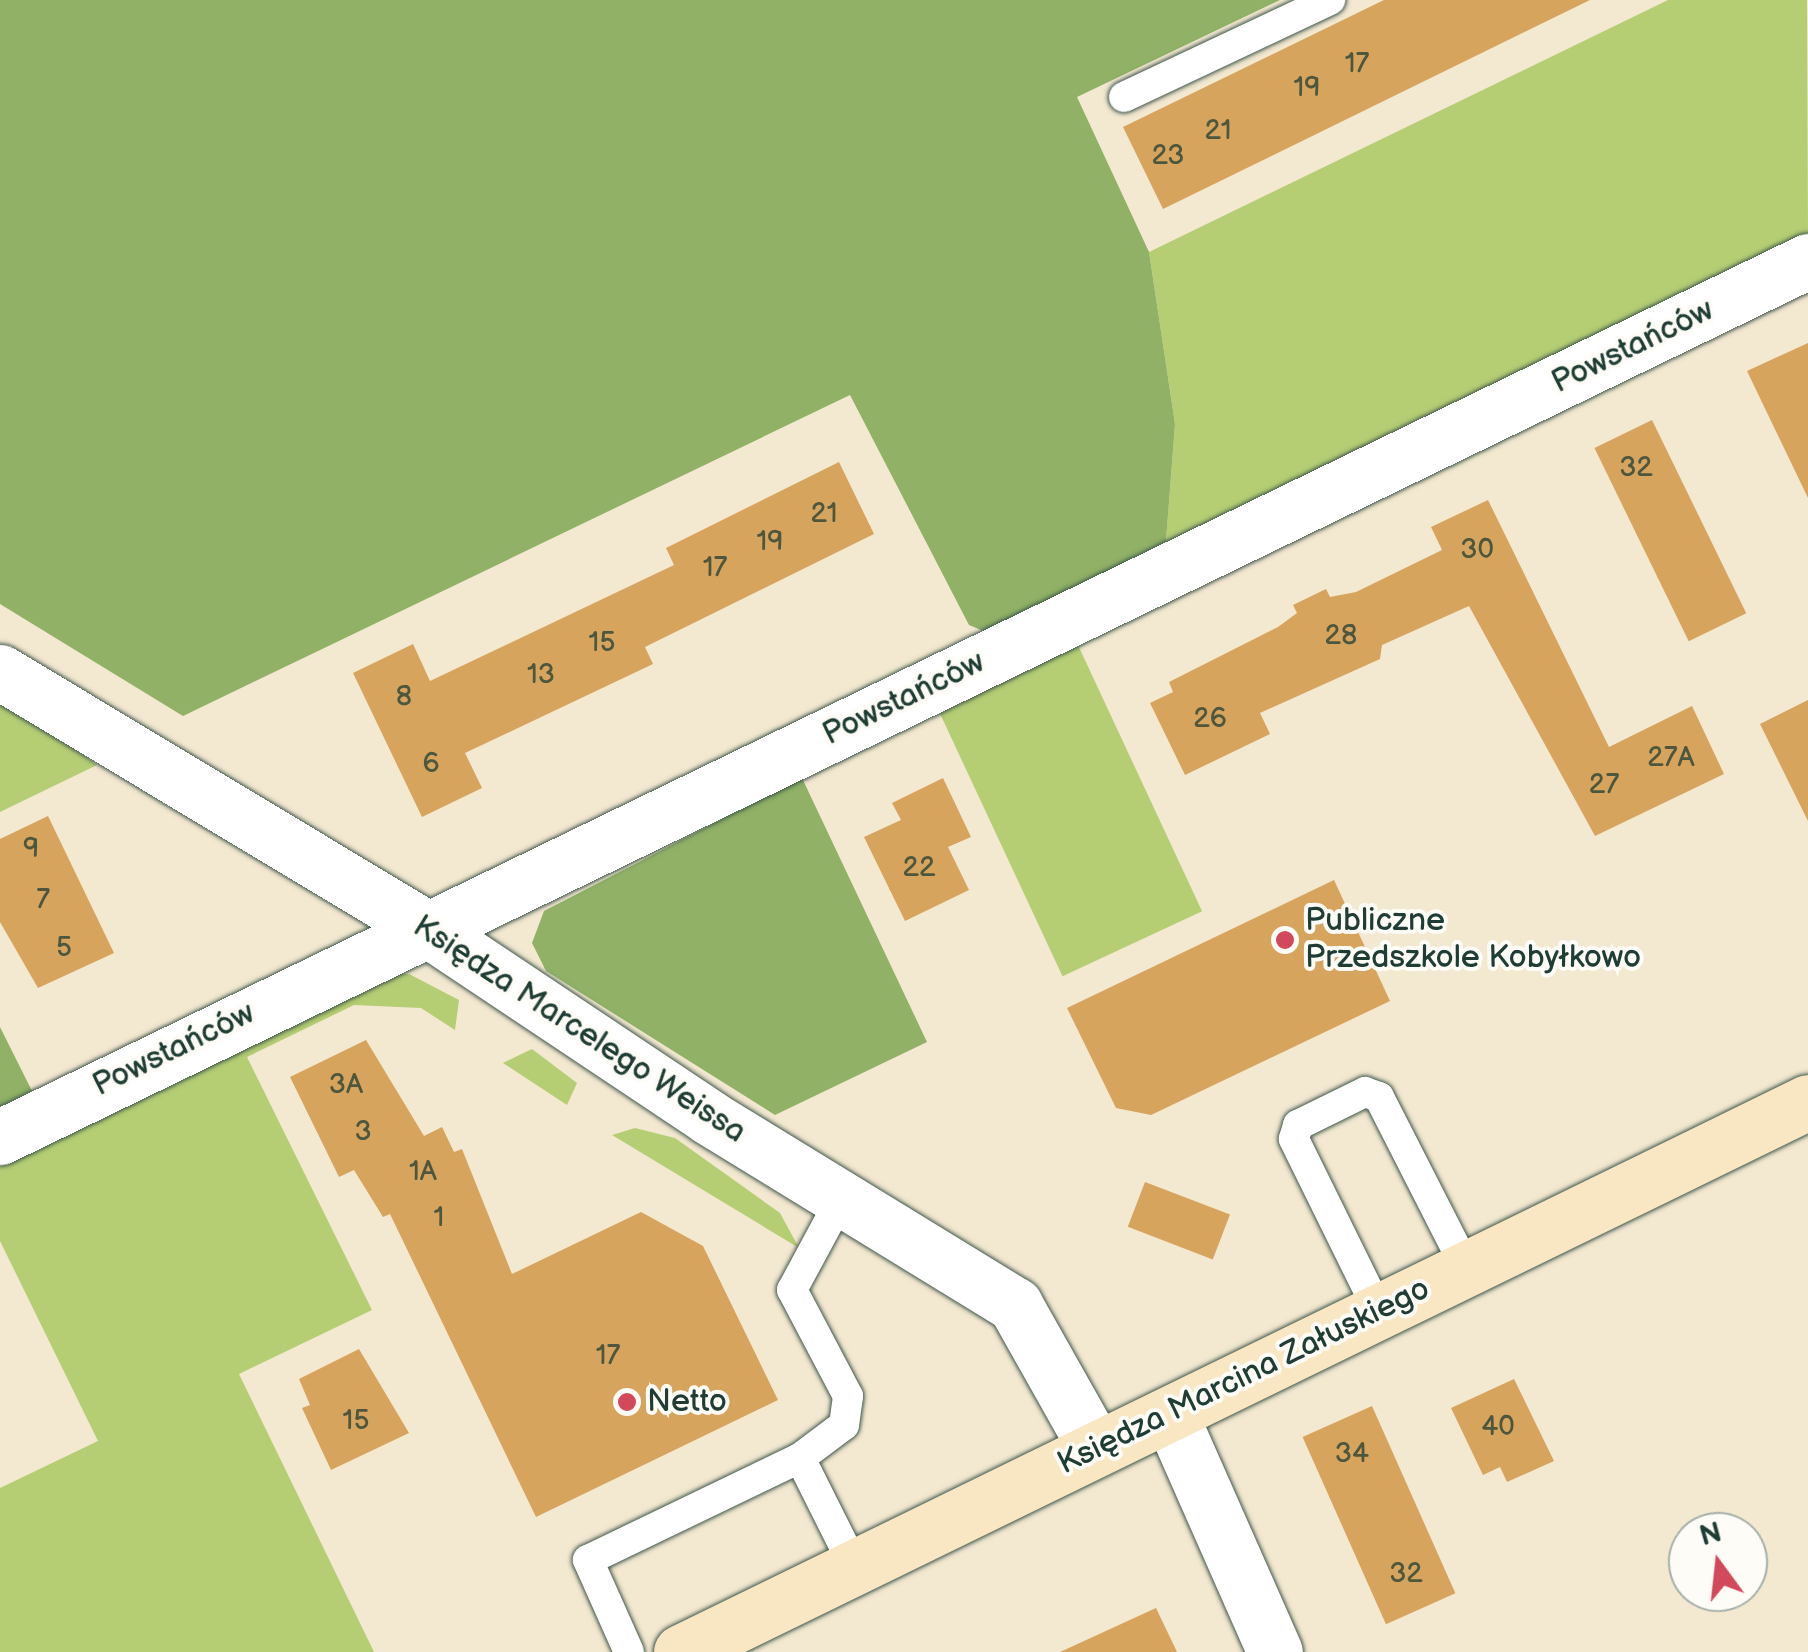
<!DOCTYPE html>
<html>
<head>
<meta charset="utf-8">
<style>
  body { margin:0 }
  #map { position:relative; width:1808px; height:1652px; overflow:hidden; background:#f3e8d0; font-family:"Balsamiq Sans",sans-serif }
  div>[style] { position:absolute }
  .green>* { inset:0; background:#b5ce74; transform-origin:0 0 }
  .forest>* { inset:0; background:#90b166 }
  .building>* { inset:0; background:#d7a45d; transform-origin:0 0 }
  .roads { filter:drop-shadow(0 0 2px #3f574b) drop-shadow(0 0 2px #3f574b) }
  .lane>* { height:30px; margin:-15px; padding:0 15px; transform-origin:15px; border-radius:15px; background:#fff }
  .street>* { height:55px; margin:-27.5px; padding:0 27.5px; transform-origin:27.5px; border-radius:27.5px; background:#fff }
  .secondary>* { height:55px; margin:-27.5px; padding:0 27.5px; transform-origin:27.5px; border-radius:27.5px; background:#f9e7c3 }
  .dots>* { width:28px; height:28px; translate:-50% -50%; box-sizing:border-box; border:5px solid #fdfcf7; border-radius:50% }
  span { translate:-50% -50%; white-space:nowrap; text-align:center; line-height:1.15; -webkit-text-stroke:8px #fdfcf7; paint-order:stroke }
  .number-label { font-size:28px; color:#4d573e }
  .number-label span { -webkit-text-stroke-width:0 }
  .street-label { font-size:32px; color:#1f3d34 }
  .poi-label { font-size:32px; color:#1f3d34 }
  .left { translate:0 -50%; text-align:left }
  .north { position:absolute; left:1668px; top:1512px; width:100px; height:100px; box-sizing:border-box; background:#fdfcf7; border:2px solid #a4b0a9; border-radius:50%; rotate:345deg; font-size:28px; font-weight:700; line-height:40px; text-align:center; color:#1f3d34 }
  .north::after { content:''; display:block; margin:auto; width:35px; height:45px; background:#d1495b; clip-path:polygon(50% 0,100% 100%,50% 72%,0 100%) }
</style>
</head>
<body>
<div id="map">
  <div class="green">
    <div style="clip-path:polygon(1668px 0,1807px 0,1808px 234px,1165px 554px,1175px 424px,1149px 252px)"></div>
    <div style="left:1077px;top:643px;width:296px;height:154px;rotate:65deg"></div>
    <div style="clip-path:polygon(0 696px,97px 765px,0 812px)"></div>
    <div style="clip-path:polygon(380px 974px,409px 974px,459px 1000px,455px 1030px,421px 1008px,354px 1005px,247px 1057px,372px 1310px,239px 1374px,374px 1652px,0 1652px,0 1488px,98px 1441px,0 1241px,0 1167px)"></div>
    <div style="clip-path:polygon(532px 1049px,577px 1083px,567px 1105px,503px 1063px)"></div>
    <div style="clip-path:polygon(635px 1128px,675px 1138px,780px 1213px,799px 1248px,612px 1135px)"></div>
  </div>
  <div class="forest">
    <div style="clip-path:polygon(0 0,1280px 0,1077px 97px,1149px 252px,1175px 424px,1165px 554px,996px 636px,969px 625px,850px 395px,183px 716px,0 604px)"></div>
    <div style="clip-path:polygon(802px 778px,927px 1042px,775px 1115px,546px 971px,532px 943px,544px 911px)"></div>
    <div style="clip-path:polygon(0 1027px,32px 1091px,0 1107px)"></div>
  </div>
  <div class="building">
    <div style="clip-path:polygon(1384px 0,1590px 0,1163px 209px,1123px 127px)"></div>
    <div style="clip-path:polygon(1808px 343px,1808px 498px,1747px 371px)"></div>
    <div style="left:1652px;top:420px;width:215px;height:64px;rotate:64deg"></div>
    <div style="clip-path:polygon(839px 462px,874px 534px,645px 647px,653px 664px,465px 753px,482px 788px,422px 817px,353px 673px,413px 644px,430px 681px,674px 565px,666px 548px)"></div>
    <div style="clip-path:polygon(1488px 500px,1609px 747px,1692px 706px,1724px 774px,1595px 836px,1469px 606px,1382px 645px,1380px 659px,1260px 713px,1270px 734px,1185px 775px,1150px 703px,1173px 692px,1169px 682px,1278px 627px,1297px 613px,1293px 605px,1326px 589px,1330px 597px,1356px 592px,1442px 550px,1431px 527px)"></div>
    <div style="clip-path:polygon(1808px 700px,1808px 821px,1760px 724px)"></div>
    <div style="clip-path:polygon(943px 778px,971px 837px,948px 847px,969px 890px,905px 921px,864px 837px,901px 820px,892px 803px)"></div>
    <div style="clip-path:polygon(48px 816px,114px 953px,38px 988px,0 922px,0 839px)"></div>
    <div style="clip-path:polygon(1334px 880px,1390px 1001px,1151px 1115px,1116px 1108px,1067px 1008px)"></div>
    <div style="clip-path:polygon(366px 1040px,424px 1136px,442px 1127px,454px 1152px,462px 1149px,512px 1274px,641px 1212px,703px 1246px,778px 1400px,536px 1517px,390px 1214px,383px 1217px,354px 1170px,339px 1177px,290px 1077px)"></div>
    <div style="left:1145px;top:1182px;width:91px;height:48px;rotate:21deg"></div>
    <div style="clip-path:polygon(359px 1349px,409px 1433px,331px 1470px,302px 1408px,310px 1405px,299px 1379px)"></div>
    <div style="clip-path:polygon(1514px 1379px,1554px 1461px,1507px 1482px,1500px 1467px,1483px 1475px,1451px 1408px)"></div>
    <div style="left:1372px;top:1406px;width:205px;height:76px;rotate:66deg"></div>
    <div style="clip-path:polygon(1156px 1608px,1177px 1652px,1060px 1652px)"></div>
  </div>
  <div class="roads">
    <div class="lane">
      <div style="left:1124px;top:97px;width:228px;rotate:-25.2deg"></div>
      <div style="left:1379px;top:1312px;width:193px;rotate:-116.2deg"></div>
      <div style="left:1294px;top:1139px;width:15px;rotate:-74deg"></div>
      <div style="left:1298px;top:1125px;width:75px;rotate:-26.2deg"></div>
      <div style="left:1365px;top:1092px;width:15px;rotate:20deg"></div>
      <div style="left:1379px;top:1097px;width:194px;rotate:63deg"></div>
      <div style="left:800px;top:1458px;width:55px;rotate:-36.9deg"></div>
      <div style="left:844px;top:1425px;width:29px;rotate:-82deg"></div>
      <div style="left:848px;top:1396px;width:120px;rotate:-117.8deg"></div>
      <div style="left:792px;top:1290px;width:103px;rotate:-61.7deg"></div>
      <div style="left:629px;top:1652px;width:101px;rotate:-114deg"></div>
      <div style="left:588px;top:1560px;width:235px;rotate:-25.7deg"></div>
      <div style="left:800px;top:1458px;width:121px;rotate:63.4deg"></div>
    </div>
    <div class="street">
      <div style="left:0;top:672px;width:498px;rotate:31deg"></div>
      <div style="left:427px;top:929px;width:340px;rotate:33.7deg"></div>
      <div style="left:710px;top:1118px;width:358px;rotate:31.5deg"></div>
      <div style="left:1015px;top:1305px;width:165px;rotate:60.6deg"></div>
      <div style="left:0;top:1137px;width:2009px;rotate:-25.85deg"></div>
      <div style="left:1170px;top:1414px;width:260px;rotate:66.2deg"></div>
    </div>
    <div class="secondary">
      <div style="left:681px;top:1652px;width:1254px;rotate:-26.01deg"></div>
    </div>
  </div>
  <div class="dots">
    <div style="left:1285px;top:940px;background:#d1495b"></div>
    <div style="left:627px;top:1402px;background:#d1495b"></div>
  </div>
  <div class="number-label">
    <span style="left:1357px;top:64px">17</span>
    <span style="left:1307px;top:88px">19</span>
    <span style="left:1218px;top:131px">21</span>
    <span style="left:1168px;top:156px">23</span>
    <span style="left:1636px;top:468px">32</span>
    <span style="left:824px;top:514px">21</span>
    <span style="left:770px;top:542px">19</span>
    <span style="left:1477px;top:550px">30</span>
    <span style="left:715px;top:568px">17</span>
    <span style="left:1341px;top:636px">28</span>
    <span style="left:602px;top:643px">15</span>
    <span style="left:541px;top:675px">13</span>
    <span style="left:404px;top:697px">8</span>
    <span style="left:1210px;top:719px">26</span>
    <span style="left:1671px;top:758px">27A</span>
    <span style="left:431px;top:764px">6</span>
    <span style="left:1604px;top:785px">27</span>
    <span style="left:31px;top:849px">9</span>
    <span style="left:919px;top:868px">22</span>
    <span style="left:43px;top:900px">7</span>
    <span style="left:64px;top:948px">5</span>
    <span style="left:346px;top:1085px">3A</span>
    <span style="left:363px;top:1132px">3</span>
    <span style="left:423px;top:1172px">1A</span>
    <span style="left:439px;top:1218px">1</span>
    <span style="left:608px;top:1356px">17</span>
    <span style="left:356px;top:1421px">15</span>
    <span style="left:1498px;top:1427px">40</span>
    <span style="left:1352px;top:1454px">34</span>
    <span style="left:1406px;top:1574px">32</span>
  </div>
  <div class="street-label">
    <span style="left:1633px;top:347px;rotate:-26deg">Powstańców</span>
    <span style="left:904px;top:699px;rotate:-26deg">Powstańców</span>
    <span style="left:579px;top:1030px;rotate:33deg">Księdza Marcelego Weissa</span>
    <span style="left:174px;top:1050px;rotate:-26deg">Powstańców</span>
    <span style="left:1244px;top:1377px;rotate:-26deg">Księdza Marcina Załuskiego</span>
  </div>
  <div class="poi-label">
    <span class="left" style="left:1305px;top:940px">Publiczne<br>Przedszkole Kobyłkowo</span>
    <span class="left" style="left:647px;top:1402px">Netto</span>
  </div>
  <div class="north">N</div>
</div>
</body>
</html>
